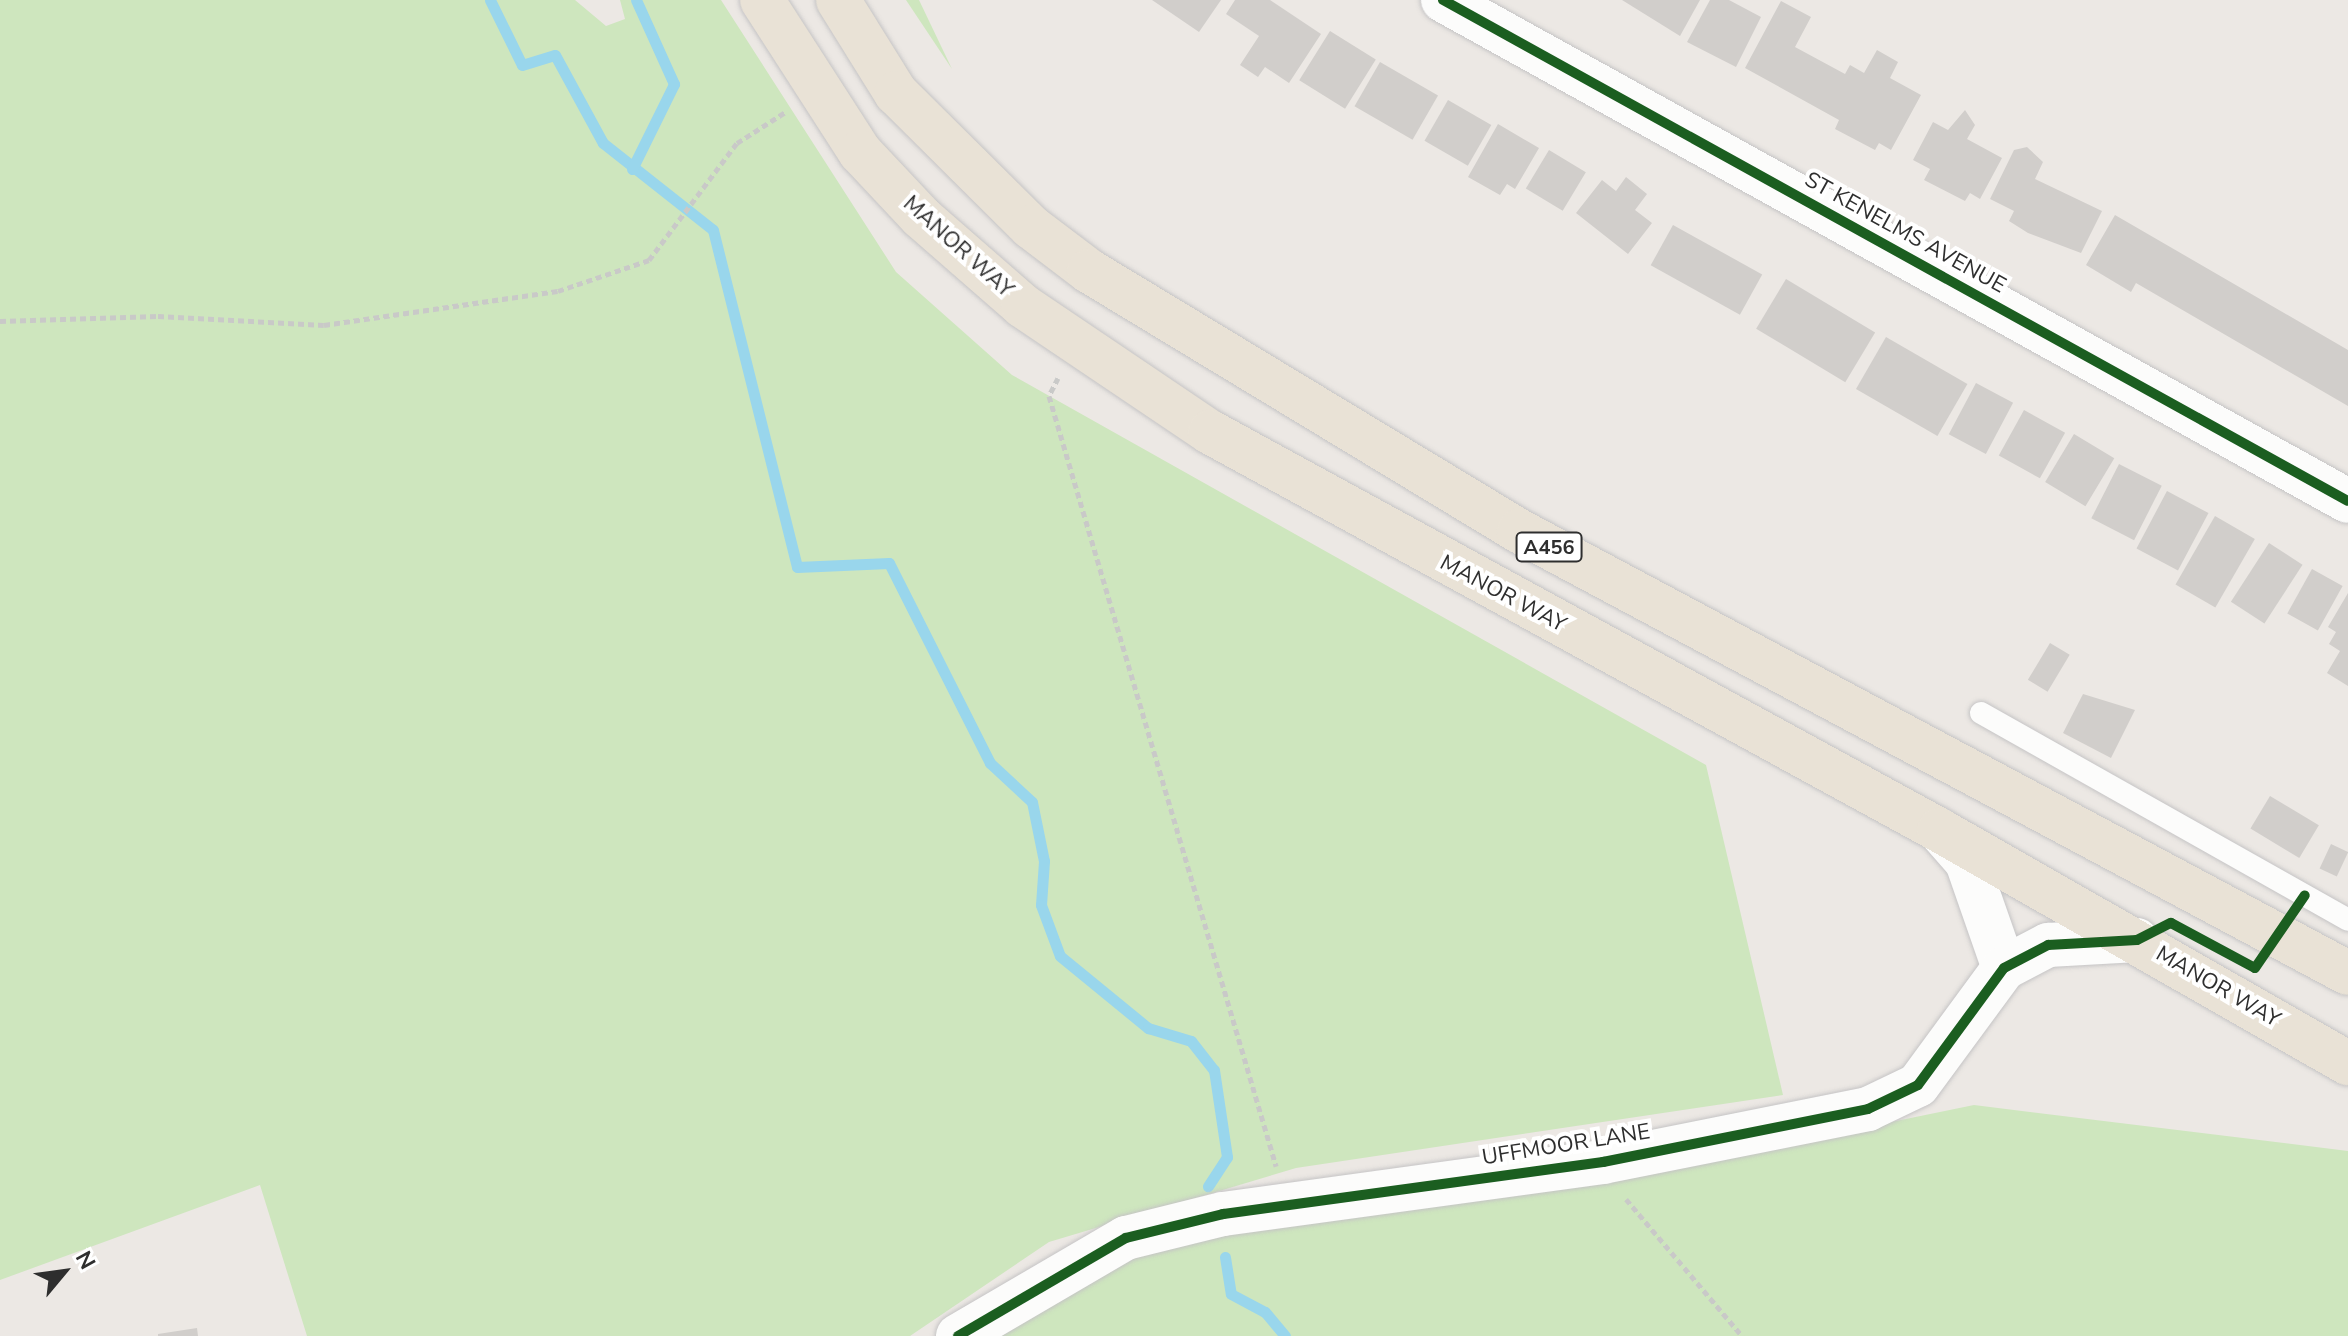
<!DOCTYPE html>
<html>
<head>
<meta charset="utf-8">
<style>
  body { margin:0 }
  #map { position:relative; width:2348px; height:1336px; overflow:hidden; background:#ece8e4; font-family:"Nunito Sans",sans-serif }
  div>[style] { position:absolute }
  .green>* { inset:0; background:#cee6be }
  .stream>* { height:11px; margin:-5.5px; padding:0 5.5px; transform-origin:5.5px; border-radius:5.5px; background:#99d6ec }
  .building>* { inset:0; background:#d1cecb; transform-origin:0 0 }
  .path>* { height:5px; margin-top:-2.5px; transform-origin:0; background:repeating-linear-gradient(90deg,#c9c9c8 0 6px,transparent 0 10px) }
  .roads { filter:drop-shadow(0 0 2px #c5c4c5) drop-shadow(0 0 2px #c5c4c5) }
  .service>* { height:22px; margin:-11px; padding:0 11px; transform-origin:11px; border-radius:11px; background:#fcfcfb }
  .minor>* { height:44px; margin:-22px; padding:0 22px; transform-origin:22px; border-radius:22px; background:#fcfcfb }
  .tertiary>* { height:44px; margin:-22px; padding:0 22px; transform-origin:22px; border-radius:22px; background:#fcfcfb }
  .trunk>* { height:44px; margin:-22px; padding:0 22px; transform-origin:22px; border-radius:22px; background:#e9e2d6 }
  .cycleway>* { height:10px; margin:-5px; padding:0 5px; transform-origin:5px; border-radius:5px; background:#1b5e20 }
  span { translate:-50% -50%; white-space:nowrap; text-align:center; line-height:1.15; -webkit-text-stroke:8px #fff; paint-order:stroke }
  .shield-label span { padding:2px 6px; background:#fff; border:2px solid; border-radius:6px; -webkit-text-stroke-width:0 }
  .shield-label { font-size:20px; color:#2e2e2e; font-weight:700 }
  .street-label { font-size:22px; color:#2e2e2e }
  .north { position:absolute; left:24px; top:1232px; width:80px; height:80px; -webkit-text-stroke:6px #fff; paint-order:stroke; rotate:61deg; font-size:22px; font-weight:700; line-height:32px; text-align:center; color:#2e2e2e }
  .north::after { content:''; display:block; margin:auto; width:28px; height:36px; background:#2e2e2e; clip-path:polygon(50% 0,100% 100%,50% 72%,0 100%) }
</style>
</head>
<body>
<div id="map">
  <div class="green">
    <div style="clip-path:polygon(0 0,575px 0,606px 26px,625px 19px,620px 0,721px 0,896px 272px,1012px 375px,1706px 765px,1783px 1095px,1296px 1168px,1049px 1242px,910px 1336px,307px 1336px,260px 1185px,0 1280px)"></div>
    <div style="clip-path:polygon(906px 0,919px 0,952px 69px)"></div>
    <div style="clip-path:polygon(1974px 1105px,2348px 1151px,2348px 1336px,990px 1336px,1100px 1271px,1212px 1231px,1595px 1183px)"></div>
  </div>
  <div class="stream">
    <div style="left:490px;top:0;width:72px;rotate:63.8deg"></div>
    <div style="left:522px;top:65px;width:34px;rotate:-17deg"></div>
    <div style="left:555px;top:55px;width:100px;rotate:61.4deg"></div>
    <div style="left:603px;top:143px;width:140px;rotate:38.3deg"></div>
    <div style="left:713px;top:230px;width:347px;rotate:76deg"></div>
    <div style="left:797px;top:567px;width:92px;rotate:-2.5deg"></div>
    <div style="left:889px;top:563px;width:224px;rotate:63.2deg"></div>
    <div style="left:990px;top:763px;width:57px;rotate:42.9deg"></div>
    <div style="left:1032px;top:802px;width:60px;rotate:78.5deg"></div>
    <div style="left:1044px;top:861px;width:44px;rotate:93.9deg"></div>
    <div style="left:1041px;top:905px;width:54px;rotate:69.6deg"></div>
    <div style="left:1060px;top:956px;width:114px;rotate:39.3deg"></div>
    <div style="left:1148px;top:1028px;width:45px;rotate:16.8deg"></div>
    <div style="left:1191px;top:1041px;width:37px;rotate:52deg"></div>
    <div style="left:1214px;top:1070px;width:88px;rotate:81.5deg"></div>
    <div style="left:1227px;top:1157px;width:35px;rotate:123deg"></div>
    <div style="left:632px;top:169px;width:95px;rotate:-63.7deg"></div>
    <div style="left:674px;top:84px;width:92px;rotate:-114.3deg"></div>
    <div style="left:1225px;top:1257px;width:37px;rotate:81deg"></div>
    <div style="left:1231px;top:1294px;width:38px;rotate:28deg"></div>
    <div style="left:1265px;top:1312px;width:31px;rotate:50deg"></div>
  </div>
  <div class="building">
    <div style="clip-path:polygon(1152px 0,1221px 0,1199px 32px)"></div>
    <div style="clip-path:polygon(1235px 0,1270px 0,1321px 34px,1289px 83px,1265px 67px,1258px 77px,1240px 65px,1259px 36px,1226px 14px)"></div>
    <div style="clip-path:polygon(1622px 0,1700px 0,1680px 36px)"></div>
    <div style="clip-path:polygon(1710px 0,1729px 0,1761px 17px,1736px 67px,1687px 42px)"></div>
    <div style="clip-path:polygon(1781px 1px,1811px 17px,1795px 47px,1845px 74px,1850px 65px,1864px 73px,1877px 50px,1898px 62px,1890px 78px,1921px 95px,1891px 150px,1879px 143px,1875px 150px,1835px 129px,1839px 120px,1745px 68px)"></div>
    <div style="left:1330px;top:31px;width:54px;height:58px;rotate:32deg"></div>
    <div style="left:1380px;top:62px;width:67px;height:51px;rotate:30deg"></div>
    <div style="left:1448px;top:100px;width:50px;height:47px;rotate:30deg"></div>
    <div style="clip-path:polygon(1965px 110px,1975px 125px,1967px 139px,2002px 158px,1980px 199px,1970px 193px,1965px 201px,1924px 180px,1930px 169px,1913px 160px,1933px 122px,1948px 130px)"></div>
    <div style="clip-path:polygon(1498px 124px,1539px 148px,1515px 189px,1507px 184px,1500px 195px,1468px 177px)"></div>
    <div style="clip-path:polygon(2027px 147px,2043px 162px,2035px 179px,2102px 211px,2081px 253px,2028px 233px,2009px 221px,2014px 211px,1990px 199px,2014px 150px)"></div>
    <div style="left:1549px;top:150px;width:43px;height:45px;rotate:31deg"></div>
    <div style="clip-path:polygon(1626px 177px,1647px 194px,1635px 210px,1652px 223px,1628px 254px,1576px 213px,1602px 180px,1616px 191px)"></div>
    <div style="clip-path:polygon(2115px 215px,2348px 350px,2348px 406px,2136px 283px,2131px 292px,2086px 265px)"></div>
    <div style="left:1673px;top:225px;width:102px;height:46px;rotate:29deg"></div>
    <div style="left:1786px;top:279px;width:104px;height:58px;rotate:31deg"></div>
    <div style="left:1886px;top:337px;width:94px;height:60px;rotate:30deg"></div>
    <div style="left:1976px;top:383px;width:42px;height:58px;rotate:28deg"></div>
    <div style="left:2024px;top:410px;width:47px;height:52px;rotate:29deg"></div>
    <div style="left:2074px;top:434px;width:47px;height:56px;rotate:31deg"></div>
    <div style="left:2119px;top:464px;width:48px;height:61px;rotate:27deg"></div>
    <div style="left:2167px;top:491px;width:47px;height:65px;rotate:28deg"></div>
    <div style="left:2215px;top:516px;width:46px;height:79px;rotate:30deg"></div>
    <div style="left:2269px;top:543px;width:40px;height:70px;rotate:33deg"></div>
    <div style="left:2312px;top:569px;width:35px;height:51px;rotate:29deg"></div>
    <div style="clip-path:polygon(2348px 593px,2348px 686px,2327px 673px,2340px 651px,2329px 644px,2336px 632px,2328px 627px)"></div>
    <div style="left:2050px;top:643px;width:23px;height:43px;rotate:31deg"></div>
    <div style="clip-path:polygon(2083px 694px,2135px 710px,2111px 758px,2063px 733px)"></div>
    <div style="left:2270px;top:796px;width:57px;height:38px;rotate:31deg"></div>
    <div style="left:2331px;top:844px;width:19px;height:27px;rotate:25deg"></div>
    <div style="clip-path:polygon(197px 1328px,198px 1336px,158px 1336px,158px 1334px)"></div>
  </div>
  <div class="path">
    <div style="left:0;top:321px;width:158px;rotate:-1.8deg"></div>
    <div style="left:158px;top:316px;width:166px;rotate:3.1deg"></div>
    <div style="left:324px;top:325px;width:236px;rotate:-8.3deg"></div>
    <div style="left:558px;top:291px;width:96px;rotate:-18.8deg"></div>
    <div style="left:649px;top:260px;width:146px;rotate:-53.1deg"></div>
    <div style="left:737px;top:143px;width:59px;rotate:-32.6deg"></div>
    <div style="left:1058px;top:378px;width:20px;rotate:117deg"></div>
    <div style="left:1049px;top:396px;width:803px;rotate:73.57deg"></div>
    <div style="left:1626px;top:1199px;width:180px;rotate:49.7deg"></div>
  </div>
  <div class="roads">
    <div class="service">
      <div style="left:1981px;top:713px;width:421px;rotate:29.4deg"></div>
    </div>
    <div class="minor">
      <div style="left:1443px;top:0;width:1034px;rotate:28.97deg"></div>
    </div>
    <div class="tertiary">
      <div style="left:1939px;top:830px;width:43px;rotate:48.8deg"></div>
      <div style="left:1967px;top:862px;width:112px;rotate:70.8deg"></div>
      <div style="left:958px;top:1336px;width:194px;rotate:-30.3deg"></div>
      <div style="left:1126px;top:1238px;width:100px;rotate:-13.9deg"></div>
      <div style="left:1223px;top:1214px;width:384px;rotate:-7.8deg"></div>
      <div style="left:1603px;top:1162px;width:270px;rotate:-11.3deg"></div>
      <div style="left:1868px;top:1109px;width:55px;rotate:-25.6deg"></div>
      <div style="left:1918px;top:1085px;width:145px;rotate:-53.7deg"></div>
      <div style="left:2004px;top:968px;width:50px;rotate:-27.6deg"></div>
      <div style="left:2048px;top:945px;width:89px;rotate:-3.2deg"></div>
    </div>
    <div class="trunk">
      <div style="left:762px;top:0;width:181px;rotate:57.2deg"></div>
      <div style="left:860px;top:152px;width:89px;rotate:46.8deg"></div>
      <div style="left:921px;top:217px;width:135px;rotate:41.1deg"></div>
      <div style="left:1023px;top:306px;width:225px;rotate:34deg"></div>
      <div style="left:1210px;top:432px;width:831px;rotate:28.63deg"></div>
      <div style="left:1939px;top:830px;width:471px;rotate:29.7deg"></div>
      <div style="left:838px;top:0;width:110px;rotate:58.1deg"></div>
      <div style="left:896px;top:93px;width:190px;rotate:44.8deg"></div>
      <div style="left:1031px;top:227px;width:73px;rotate:37.2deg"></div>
      <div style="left:1089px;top:271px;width:502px;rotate:31.16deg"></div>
      <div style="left:1519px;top:531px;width:939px;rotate:28.07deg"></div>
    </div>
  </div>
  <div class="cycleway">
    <div style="left:1443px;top:0;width:1034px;rotate:28.97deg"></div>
    <div style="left:958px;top:1336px;width:194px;rotate:-30.3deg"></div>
    <div style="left:1126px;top:1238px;width:100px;rotate:-13.9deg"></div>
    <div style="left:1223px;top:1214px;width:384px;rotate:-7.8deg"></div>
    <div style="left:1603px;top:1162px;width:270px;rotate:-11.3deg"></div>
    <div style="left:1868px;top:1109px;width:55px;rotate:-25.6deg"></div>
    <div style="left:1918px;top:1085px;width:145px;rotate:-53.7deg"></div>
    <div style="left:2004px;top:968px;width:50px;rotate:-27.6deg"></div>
    <div style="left:2048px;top:945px;width:89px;rotate:-3.2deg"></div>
    <div style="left:2137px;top:940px;width:38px;rotate:-27deg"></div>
    <div style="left:2171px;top:923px;width:95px;rotate:28.2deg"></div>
    <div style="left:2255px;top:968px;width:88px;rotate:-55.6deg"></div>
  </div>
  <div class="shield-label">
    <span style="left:1549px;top:547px">A456</span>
  </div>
  <div class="street-label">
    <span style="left:1905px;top:233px;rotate:29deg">ST KENELMS AVENUE</span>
    <span style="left:958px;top:247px;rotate:42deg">MANOR WAY</span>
    <span style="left:1503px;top:594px;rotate:28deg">MANOR WAY</span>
    <span style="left:2218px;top:987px;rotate:30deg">MANOR WAY</span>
    <span style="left:1566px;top:1145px;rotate:-9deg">UFFMOOR LANE</span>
  </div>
  <div class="north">N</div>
</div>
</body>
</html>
